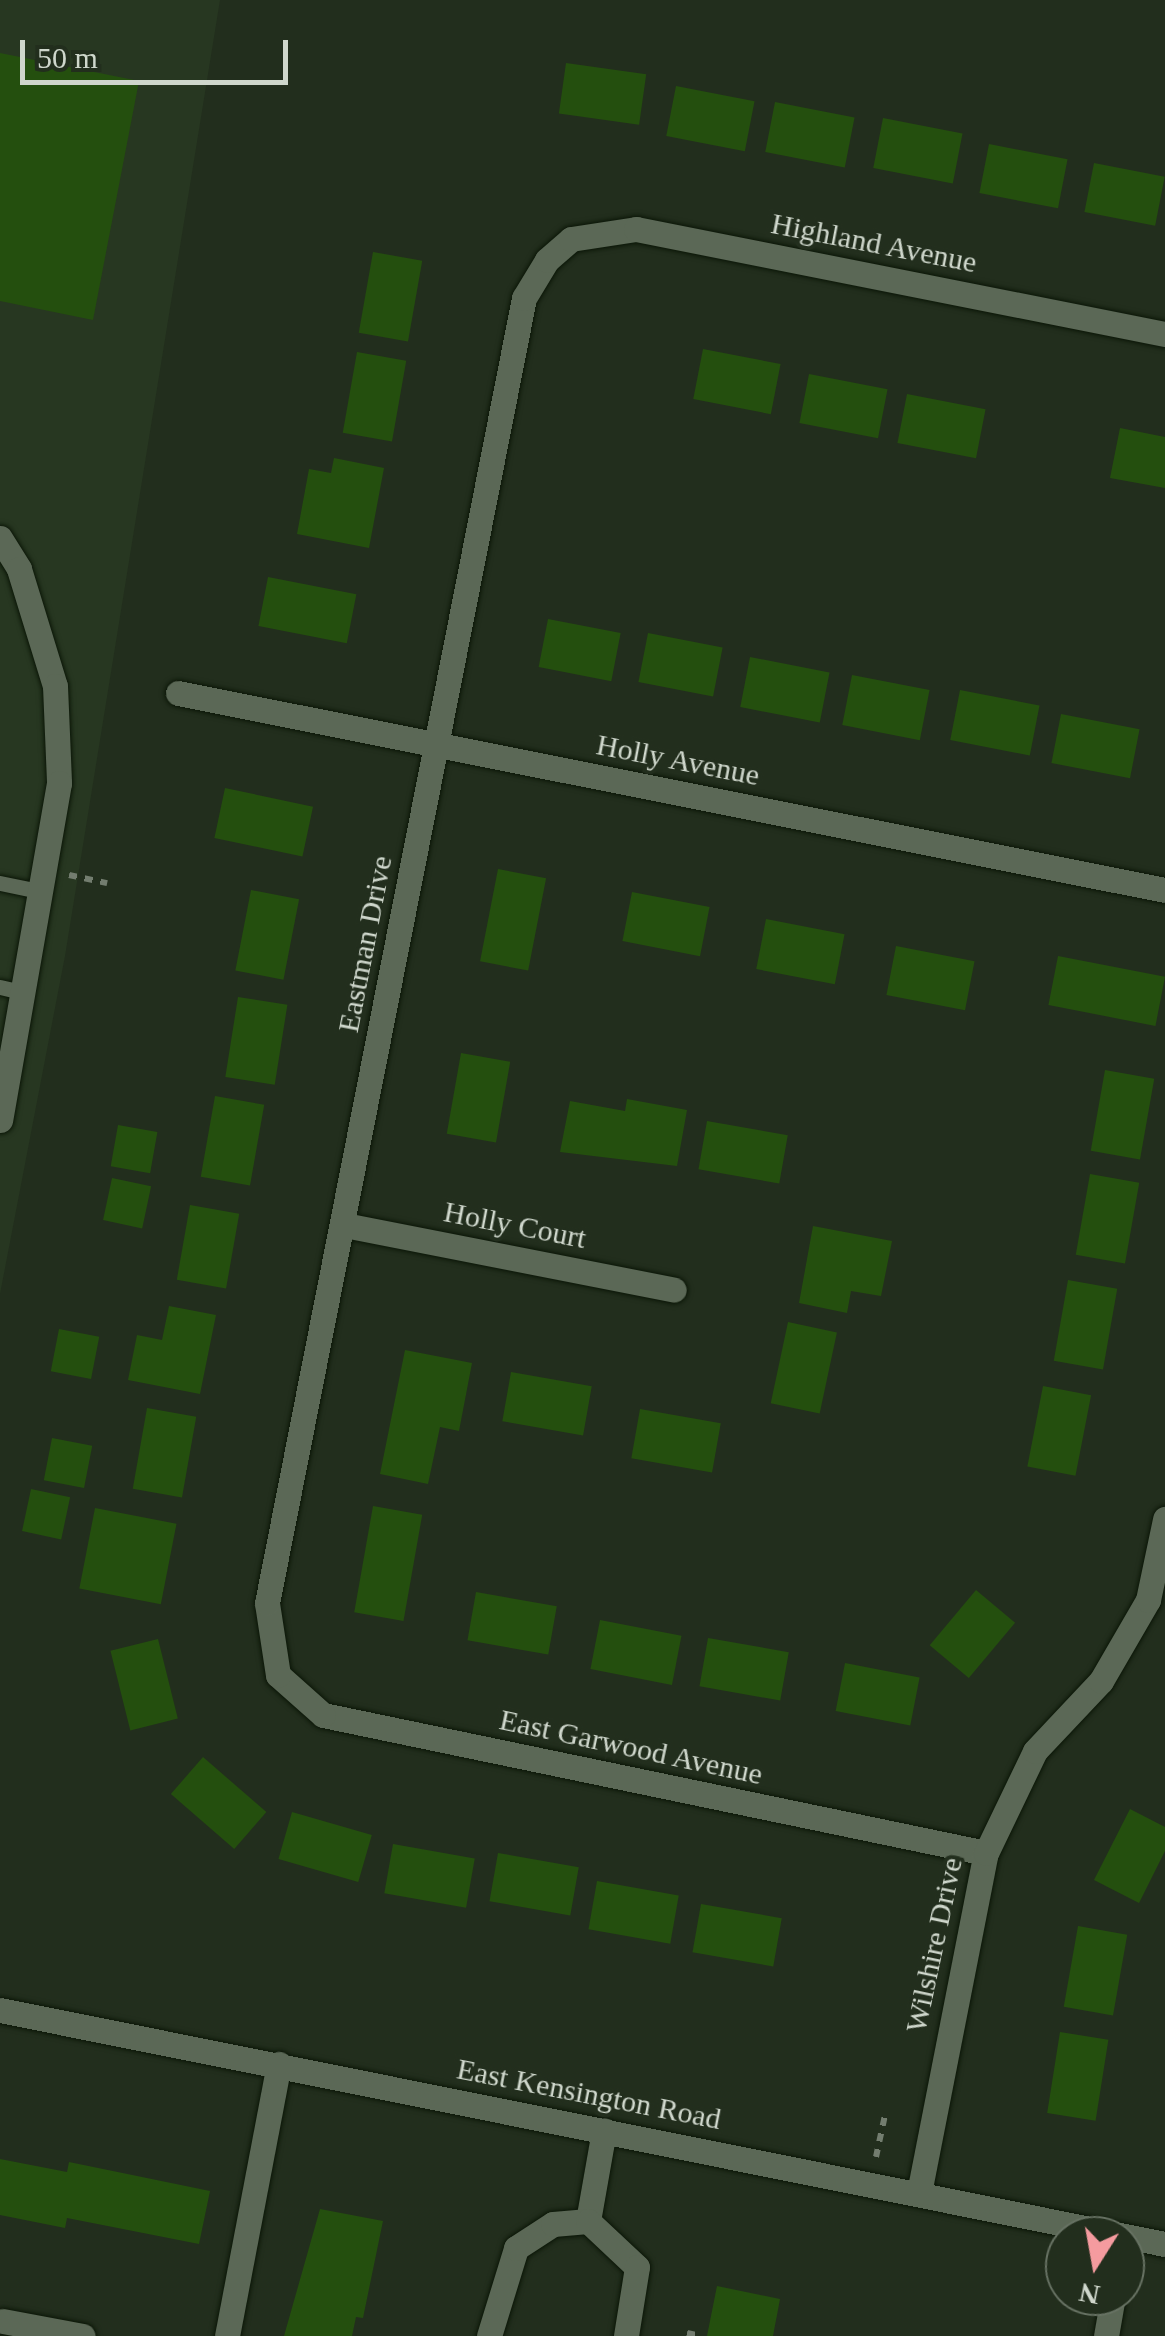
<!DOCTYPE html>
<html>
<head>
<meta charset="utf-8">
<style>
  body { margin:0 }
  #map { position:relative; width:1165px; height:2336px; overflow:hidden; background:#222e1d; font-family:"Times New Roman",serif }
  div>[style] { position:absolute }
  .built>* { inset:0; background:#273721 }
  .building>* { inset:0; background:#244f0e; transform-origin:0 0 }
  .path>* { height:6px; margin-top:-3px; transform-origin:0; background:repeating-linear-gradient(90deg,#737d6f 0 8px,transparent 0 16px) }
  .roads { filter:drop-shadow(0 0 2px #0b1607) drop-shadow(0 0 2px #0b1607) }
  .service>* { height:15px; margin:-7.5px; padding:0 7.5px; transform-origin:7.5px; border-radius:7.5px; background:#5b6856 }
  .minor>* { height:25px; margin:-12.5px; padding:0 12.5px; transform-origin:12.5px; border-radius:12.5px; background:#5b6856 }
  .tertiary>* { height:25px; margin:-12.5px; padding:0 12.5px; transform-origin:12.5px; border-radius:12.5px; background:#5b6856 }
  .secondary>* { height:25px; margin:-12.5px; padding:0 12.5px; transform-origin:12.5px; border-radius:12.5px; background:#5b6856 }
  span { translate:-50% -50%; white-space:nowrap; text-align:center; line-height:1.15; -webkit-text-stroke:8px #222e1d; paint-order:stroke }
  .street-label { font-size:30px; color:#cfd7cc }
  .north { position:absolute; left:1045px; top:2216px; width:100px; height:100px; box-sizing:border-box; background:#222e1d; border:2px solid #677263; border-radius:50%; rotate:191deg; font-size:28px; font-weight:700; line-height:40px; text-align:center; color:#cfd7cc }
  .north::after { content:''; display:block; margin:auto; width:35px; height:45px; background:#f59b9f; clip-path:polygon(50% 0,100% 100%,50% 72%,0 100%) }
  .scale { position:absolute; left:20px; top:40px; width:268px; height:45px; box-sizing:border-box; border:5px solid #cfd7cc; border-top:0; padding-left:12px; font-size:30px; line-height:35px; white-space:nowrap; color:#cfd7cc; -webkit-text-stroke:8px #222e1d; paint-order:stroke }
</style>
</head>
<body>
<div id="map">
  <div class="built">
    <div style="clip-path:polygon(0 0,220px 0,65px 956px,0 1294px)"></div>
  </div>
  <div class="building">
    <div style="clip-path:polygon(0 53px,139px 81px,93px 320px,0 301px)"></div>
    <div style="left:566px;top:63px;width:81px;height:51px;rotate:8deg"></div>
    <div style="left:676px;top:86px;width:80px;height:51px;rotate:11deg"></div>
    <div style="left:775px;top:102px;width:81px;height:51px;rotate:11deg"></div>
    <div style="left:883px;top:118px;width:81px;height:51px;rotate:11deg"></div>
    <div style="left:989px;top:144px;width:80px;height:50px;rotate:11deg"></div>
    <div style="left:1094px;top:163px;width:72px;height:50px;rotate:11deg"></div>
    <div style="left:373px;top:252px;width:50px;height:82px;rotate:10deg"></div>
    <div style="left:703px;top:349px;width:79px;height:51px;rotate:11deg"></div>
    <div style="left:357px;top:352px;width:50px;height:82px;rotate:10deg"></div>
    <div style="left:809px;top:374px;width:80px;height:50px;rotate:11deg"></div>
    <div style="left:907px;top:394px;width:80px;height:50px;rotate:11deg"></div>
    <div style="clip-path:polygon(1120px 428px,1165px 437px,1165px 488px,1110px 478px)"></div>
    <div style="clip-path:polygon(334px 458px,384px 468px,369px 548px,297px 534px,309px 469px,331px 473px)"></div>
    <div style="left:268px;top:577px;width:90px;height:50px;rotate:11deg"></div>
    <div style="left:548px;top:619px;width:74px;height:49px;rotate:11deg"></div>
    <div style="left:648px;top:633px;width:76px;height:50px;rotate:11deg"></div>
    <div style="left:750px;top:657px;width:81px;height:51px;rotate:11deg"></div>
    <div style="left:852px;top:675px;width:79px;height:51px;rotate:11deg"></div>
    <div style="left:960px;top:690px;width:81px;height:51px;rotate:11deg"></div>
    <div style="left:1061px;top:714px;width:80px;height:50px;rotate:11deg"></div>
    <div style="left:225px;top:788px;width:90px;height:51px;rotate:12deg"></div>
    <div style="left:498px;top:869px;width:49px;height:94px;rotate:11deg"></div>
    <div style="left:251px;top:890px;width:49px;height:82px;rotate:11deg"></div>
    <div style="left:632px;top:892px;width:79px;height:50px;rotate:11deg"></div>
    <div style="left:766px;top:919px;width:80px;height:51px;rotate:11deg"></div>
    <div style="left:896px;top:946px;width:80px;height:50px;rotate:11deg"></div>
    <div style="left:1058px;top:956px;width:109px;height:50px;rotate:11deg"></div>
    <div style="left:238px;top:997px;width:50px;height:81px;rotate:9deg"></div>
    <div style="left:461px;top:1053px;width:50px;height:82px;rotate:10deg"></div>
    <div style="left:1105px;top:1070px;width:50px;height:82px;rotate:10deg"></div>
    <div style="left:215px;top:1096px;width:50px;height:82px;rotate:10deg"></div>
    <div style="clip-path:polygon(627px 1099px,687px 1110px,677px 1166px,560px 1152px,570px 1101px,625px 1111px)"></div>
    <div style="left:707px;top:1121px;width:82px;height:49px;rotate:10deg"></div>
    <div style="left:118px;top:1125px;width:40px;height:42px;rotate:10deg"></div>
    <div style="left:1090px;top:1174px;width:50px;height:82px;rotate:10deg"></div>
    <div style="left:112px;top:1178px;width:40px;height:43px;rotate:12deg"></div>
    <div style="left:190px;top:1205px;width:50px;height:76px;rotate:10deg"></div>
    <div style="clip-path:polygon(813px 1226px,892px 1241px,881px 1296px,851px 1291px,847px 1313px,799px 1303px)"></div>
    <div style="left:1068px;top:1280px;width:50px;height:82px;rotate:10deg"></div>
    <div style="clip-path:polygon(169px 1306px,216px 1315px,200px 1394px,128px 1380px,137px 1335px,162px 1340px)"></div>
    <div style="left:788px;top:1322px;width:50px;height:83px;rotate:12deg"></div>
    <div style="left:59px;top:1329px;width:41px;height:43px;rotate:11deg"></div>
    <div style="clip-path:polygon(405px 1350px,472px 1363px,459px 1431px,440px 1427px,428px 1484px,380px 1474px)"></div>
    <div style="left:511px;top:1372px;width:82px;height:50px;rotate:10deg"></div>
    <div style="left:1043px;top:1386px;width:49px;height:82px;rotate:11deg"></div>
    <div style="left:147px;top:1408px;width:50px;height:82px;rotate:10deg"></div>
    <div style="left:640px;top:1409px;width:82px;height:50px;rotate:10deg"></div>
    <div style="left:52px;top:1438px;width:41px;height:43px;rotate:11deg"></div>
    <div style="left:31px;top:1489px;width:40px;height:43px;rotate:12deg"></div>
    <div style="left:373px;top:1506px;width:50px;height:108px;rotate:10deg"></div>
    <div style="left:95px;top:1508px;width:83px;height:82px;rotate:11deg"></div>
    <div style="left:976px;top:1590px;width:51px;height:72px;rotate:40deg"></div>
    <div style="left:476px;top:1592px;width:82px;height:49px;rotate:10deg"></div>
    <div style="left:600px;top:1620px;width:83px;height:50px;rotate:11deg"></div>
    <div style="left:708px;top:1638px;width:82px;height:49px;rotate:10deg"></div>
    <div style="left:158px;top:1639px;width:82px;height:49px;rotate:76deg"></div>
    <div style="left:845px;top:1663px;width:76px;height:49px;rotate:11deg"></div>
    <div style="left:203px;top:1757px;width:84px;height:49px;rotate:41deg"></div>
    <div style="clip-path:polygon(1130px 1809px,1165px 1827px,1165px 1851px,1139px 1903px,1094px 1880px)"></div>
    <div style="left:292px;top:1812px;width:83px;height:49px;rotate:16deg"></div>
    <div style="left:393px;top:1844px;width:83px;height:50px;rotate:10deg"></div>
    <div style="left:498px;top:1853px;width:82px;height:49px;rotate:10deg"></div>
    <div style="left:597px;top:1881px;width:83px;height:49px;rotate:10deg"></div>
    <div style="left:701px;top:1904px;width:82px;height:49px;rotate:10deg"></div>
    <div style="left:1078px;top:1926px;width:50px;height:82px;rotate:10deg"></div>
    <div style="left:1060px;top:2032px;width:49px;height:82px;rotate:9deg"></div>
    <div style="clip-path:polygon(0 2159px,67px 2172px,69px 2162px,210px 2191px,199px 2244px,67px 2218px,65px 2228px,0 2215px)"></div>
    <div style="clip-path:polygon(320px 2209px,383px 2221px,363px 2318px,356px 2317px,352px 2336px,284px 2336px)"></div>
    <div style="clip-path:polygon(717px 2286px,780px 2299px,773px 2336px,707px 2336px)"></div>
  </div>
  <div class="path">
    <div style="left:69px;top:875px;width:39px;rotate:12deg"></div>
    <div style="left:876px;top:2157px;width:43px;rotate:-77.9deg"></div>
    <div style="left:687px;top:2333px;width:14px;rotate:12deg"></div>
  </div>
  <div class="roads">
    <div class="service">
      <div style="left:0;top:883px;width:45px;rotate:11.6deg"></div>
      <div style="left:0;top:987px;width:26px;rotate:13deg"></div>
    </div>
    <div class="minor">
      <div style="left:178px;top:693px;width:1006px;rotate:11.29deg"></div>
      <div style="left:344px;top:1225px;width:336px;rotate:11.1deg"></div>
      <div style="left:986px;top:1853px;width:677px;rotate:-168.24deg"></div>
      <div style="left:323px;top:1715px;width:60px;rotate:-138.4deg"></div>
      <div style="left:278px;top:1675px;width:73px;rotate:-98.7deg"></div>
      <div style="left:267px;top:1603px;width:1330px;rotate:-78.86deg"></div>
      <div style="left:524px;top:298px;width:44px;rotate:-58.8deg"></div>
      <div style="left:547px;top:260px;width:32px;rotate:-41deg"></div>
      <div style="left:571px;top:239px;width:66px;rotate:-8.7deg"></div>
      <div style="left:636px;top:229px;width:539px;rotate:11.23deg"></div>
      <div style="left:919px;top:2193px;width:347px;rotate:-78.9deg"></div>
      <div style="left:986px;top:1853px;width:113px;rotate:-64.3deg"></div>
      <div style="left:1035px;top:1751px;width:96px;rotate:-46.7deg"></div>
      <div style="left:1101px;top:1681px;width:94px;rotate:-59.9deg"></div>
      <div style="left:1148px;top:1600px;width:83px;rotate:-78.1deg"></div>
      <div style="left:588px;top:2221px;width:92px;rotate:-80deg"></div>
      <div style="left:3px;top:2321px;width:81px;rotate:10.6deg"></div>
      <div style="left:227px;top:2336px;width:277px;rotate:-79.2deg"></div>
      <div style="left:489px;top:2336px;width:92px;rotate:-72.9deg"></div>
      <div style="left:516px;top:2248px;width:44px;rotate:-33deg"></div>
      <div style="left:553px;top:2224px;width:35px;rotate:-5deg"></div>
      <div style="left:588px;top:2221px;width:67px;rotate:43.2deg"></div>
      <div style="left:637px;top:2267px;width:70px;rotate:99.1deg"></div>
      <div style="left:1106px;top:2336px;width:41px;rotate:-80.1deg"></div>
    </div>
    <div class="tertiary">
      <div style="left:0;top:538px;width:36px;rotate:58deg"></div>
      <div style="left:19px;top:569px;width:122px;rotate:72.9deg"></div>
      <div style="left:55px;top:686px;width:97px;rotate:87.6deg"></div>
      <div style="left:59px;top:783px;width:342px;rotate:99.9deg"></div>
    </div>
    <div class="secondary">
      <div style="left:0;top:2010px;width:1188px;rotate:11.36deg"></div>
    </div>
  </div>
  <div class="street-label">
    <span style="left:874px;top:243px;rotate:11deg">Highland Avenue</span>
    <span style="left:678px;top:760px;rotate:11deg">Holly Avenue</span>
    <span style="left:365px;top:944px;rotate:-79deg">Eastman Drive</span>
    <span style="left:515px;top:1225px;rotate:11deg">Holly Court</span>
    <span style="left:631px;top:1747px;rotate:12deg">East Garwood Avenue</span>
    <span style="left:934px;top:1945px;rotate:-78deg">Wilshire Drive</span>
    <span style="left:589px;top:2094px;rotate:11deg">East Kensington Road</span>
  </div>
  <div class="north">N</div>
  <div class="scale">50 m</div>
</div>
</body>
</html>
